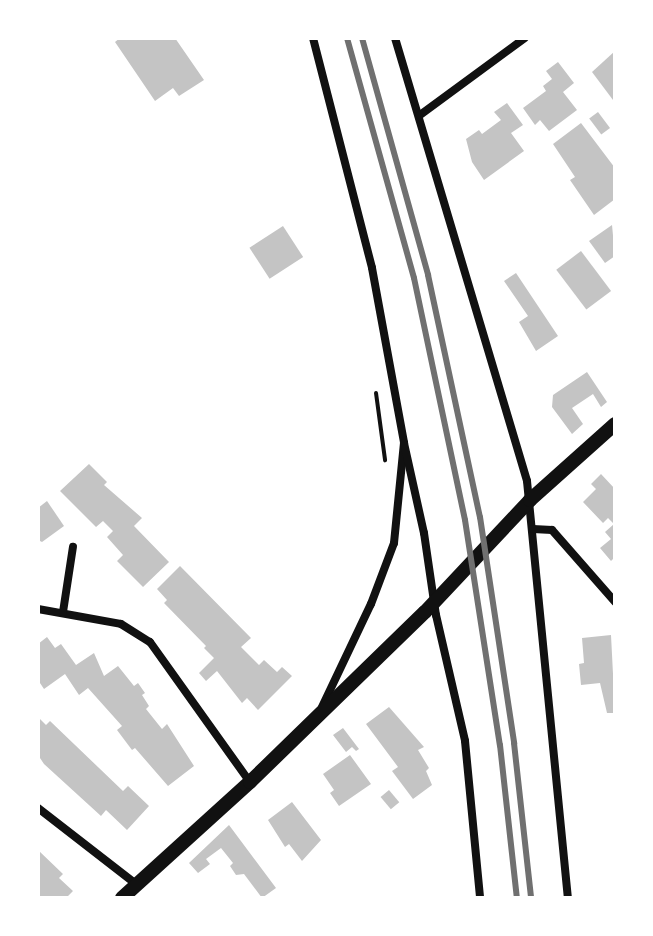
<!DOCTYPE html>
<html>
<head>
<meta charset="utf-8">
<style>
  body { margin:0 }
  #map { position:relative; width:653px; height:936px; overflow:hidden; background:#fff; font-family:"Alegreya Sans",sans-serif }
  div>[style] { position:absolute }
  .building>* { inset:0; background:#c4c4c4; transform-origin:0 0 }
  .path>* { height:4px; margin:-2px; padding:0 2px; transform-origin:2px; border-radius:2px; background:#111 }
  .minor>* { height:8px; margin:-4px; padding:0 4px; transform-origin:4px; border-radius:4px; background:#111 }
  .tertiary>* { height:14px; margin:-7px; padding:0 7px; transform-origin:7px; border-radius:7px; background:#111 }
  .rail>* { height:6px; margin:-3px; padding:0 3px; transform-origin:3px; border-radius:3px; background:#707070 }
  span { translate:-50% -50%; white-space:nowrap; text-align:center; line-height:1.15; -webkit-text-stroke:7px #fff; paint-order:stroke }
  .frame { position:absolute; inset:0; border:40px solid #fff; pointer-events:none }
</style>
</head>
<body>
<div id="map">
  <div class="building">
    <div style="clip-path:polygon(120px 38px,175px 38px,204px 80px,179px 96px,173px 88px,155px 101px,115px 42px)"></div>
    <div style="clip-path:polygon(615px 51px,615px 98px,613px 100px,592px 72px)"></div>
    <div style="clip-path:polygon(558px 62px,574px 83px,563px 92px,577px 110px,549px 131px,540px 120px,535px 125px,523px 108px,546px 91px,543px 86px,552px 79px,546px 71px)"></div>
    <div style="clip-path:polygon(507px 103px,523px 125px,511px 133px,524px 151px,484px 180px,472px 162px,466px 139px,479px 130px,482px 134px,501px 120px,494px 112px)"></div>
    <div style="left:598px;top:112px;width:20px;height:11px;rotate:53deg"></div>
    <div style="clip-path:polygon(581px 123px,615px 168px,615px 199px,594px 215px,570px 180px,575px 177px,553px 144px)"></div>
    <div style="clip-path:polygon(612px 225px,615px 256px,605px 263px,589px 241px)"></div>
    <div style="left:283px;top:226px;width:37px;height:40px;rotate:57deg"></div>
    <div style="left:581px;top:251px;width:50px;height:31px;rotate:53deg"></div>
    <div style="clip-path:polygon(516px 273px,558px 336px,536px 351px,519px 322px,528px 316px,504px 281px)"></div>
    <div style="clip-path:polygon(587px 372px,607px 402px,601px 407px,593px 394px,572px 408px,583px 424px,572px 434px,552px 407px,553px 395px)"></div>
    <div style="clip-path:polygon(89px 464px,107px 482px,104px 485px,142px 518px,134px 526px,169px 562px,143px 587px,117px 561px,123px 555px,107px 537px,113px 531px,103px 521px,96px 527px,60px 491px)"></div>
    <div style="clip-path:polygon(601px 474px,615px 489px,615px 557px,611px 561px,600px 548px,611px 539px,605px 532px,614px 524px,608px 518px,603px 523px,583px 502px,596px 489px,591px 484px)"></div>
    <div style="clip-path:polygon(47px 501px,64px 526px,42px 542px,38px 540px,38px 508px)"></div>
    <div style="clip-path:polygon(180px 566px,251px 638px,241px 647px,259px 665px,264px 660px,277px 672px,282px 667px,292px 676px,258px 710px,247px 698px,242px 703px,217px 671px,206px 681px,199px 673px,214px 658px,204px 648px,206px 646px,164px 603px,167px 600px,157px 589px)"></div>
    <div style="clip-path:polygon(611px 635px,615px 713px,607px 713px,600px 683px,581px 685px,579px 664px,584px 663px,582px 638px)"></div>
    <div style="clip-path:polygon(47px 637px,55px 648px,61px 644px,76px 665px,94px 653px,104px 676px,118px 666px,134px 686px,138px 683px,145px 693px,142px 695px,149px 706px,146px 709px,162px 729px,167px 724px,194px 766px,168px 786px,135px 748px,132px 750px,117px 730px,122px 726px,88px 688px,79px 695px,65px 674px,44px 689px,38px 680px,38px 644px)"></div>
    <div style="clip-path:polygon(389px 707px,424px 747px,418px 750px,429px 768px,426px 771px,432px 785px,413px 799px,392px 771px,398px 767px,366px 724px)"></div>
    <div style="clip-path:polygon(38px 717px,46px 725px,50px 721px,123px 791px,128px 786px,149px 806px,127px 830px,106px 810px,101px 816px,44px 764px,38px 755px)"></div>
    <div style="clip-path:polygon(343px 728px,359px 749px,356px 751px,352px 747px,346px 752px,333px 735px)"></div>
    <div style="clip-path:polygon(350px 755px,371px 784px,339px 806px,330px 793px,334px 790px,323px 774px)"></div>
    <div style="left:389px;top:790px;width:16px;height:11px;rotate:50deg"></div>
    <div style="clip-path:polygon(292px 802px,321px 840px,302px 861px,289px 844px,285px 847px,268px 820px)"></div>
    <div style="clip-path:polygon(229px 825px,276px 888px,262px 898px,244px 874px,236px 875px,230px 866px,233px 863px,221px 848px,206px 859px,210px 864px,198px 873px,189px 863px)"></div>
    <div style="clip-path:polygon(38px 850px,63px 874px,59px 878px,73px 891px,66px 898px,38px 898px)"></div>
  </div>
  <div class="path">
    <div style="left:376px;top:393px;width:68px;rotate:82.3deg"></div>
  </div>
  <div class="minor">
    <div style="left:313px;top:38px;width:237px;rotate:75.6deg"></div>
    <div style="left:372px;top:268px;width:178px;rotate:79.6deg"></div>
    <div style="left:395px;top:38px;width:462px;rotate:73.4deg"></div>
    <div style="left:527px;top:481px;width:419px;rotate:84.4deg"></div>
    <div style="left:420px;top:115px;width:130px;rotate:-36.3deg"></div>
    <div style="left:533px;top:529px;width:19px;rotate:3deg"></div>
    <div style="left:552px;top:530px;width:96px;rotate:48.8deg"></div>
    <div style="left:38px;top:609px;width:84px;rotate:10.2deg"></div>
    <div style="left:121px;top:624px;width:34px;rotate:32deg"></div>
    <div style="left:150px;top:642px;width:172px;rotate:54.5deg"></div>
    <div style="left:63px;top:612px;width:66px;rotate:-81.3deg"></div>
    <div style="left:322px;top:707px;width:114px;rotate:-64.6deg"></div>
    <div style="left:371px;top:604px;width:65px;rotate:-69.3deg"></div>
    <div style="left:394px;top:543px;width:100px;rotate:-84.3deg"></div>
    <div style="left:404px;top:443px;width:92px;rotate:77.5deg"></div>
    <div style="left:424px;top:533px;width:83px;rotate:81.7deg"></div>
    <div style="left:436px;top:615px;width:129px;rotate:77deg"></div>
    <div style="left:465px;top:741px;width:158px;rotate:84.5deg"></div>
    <div style="left:38px;top:808px;width:124px;rotate:37.8deg"></div>
  </div>
  <div class="tertiary">
    <div style="left:122px;top:898px;width:173px;rotate:-42.2deg"></div>
    <div style="left:250px;top:782px;width:244px;rotate:-44.2deg"></div>
    <div style="left:425px;top:612px;width:154px;rotate:-46.8deg"></div>
    <div style="left:530px;top:500px;width:114px;rotate:-41.8deg"></div>
  </div>
  <div class="rail">
    <div style="left:347px;top:38px;width:249px;rotate:74.4deg"></div>
    <div style="left:414px;top:278px;width:247px;rotate:78.1deg"></div>
    <div style="left:465px;top:520px;width:228px;rotate:81.2deg"></div>
    <div style="left:500px;top:745px;width:154px;rotate:83.7deg"></div>
    <div style="left:362px;top:38px;width:246px;rotate:74.4deg"></div>
    <div style="left:428px;top:275px;width:248px;rotate:77.9deg"></div>
    <div style="left:480px;top:517px;width:229px;rotate:81.4deg"></div>
    <div style="left:514px;top:743px;width:156px;rotate:83.7deg"></div>
  </div>
  <div class="frame"></div>
</div>
</body>
</html>
